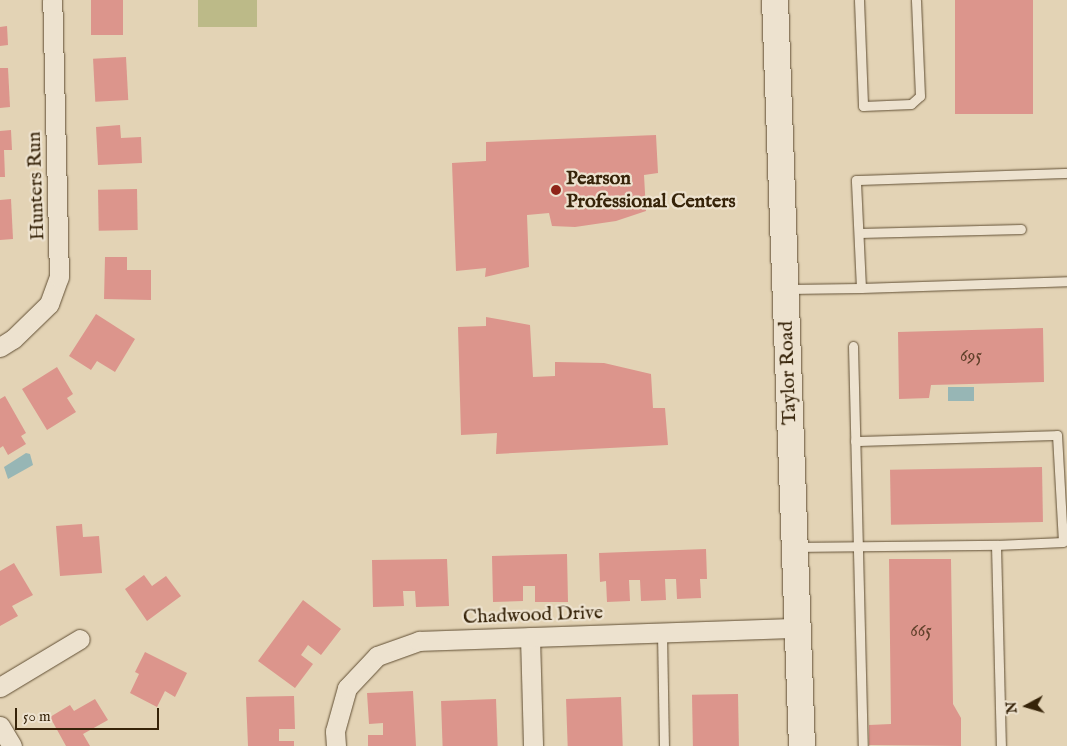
<!DOCTYPE html>
<html>
<head>
<meta charset="utf-8">
<style>
  body { margin:0 }
  #map { position:relative; width:1067px; height:746px; overflow:hidden; background:#e3d3b5; font-family:"IM FELL English",serif }
  div>[style] { position:absolute }
  .green>* { inset:0; background:#bcba88; transform-origin:0 0 }
  .water>* { inset:0; background:#97b6b5; transform-origin:0 0 }
  .building>* { inset:0; background:#dc958c; transform-origin:0 0 }
  .roads { filter:drop-shadow(0 0 1px #614f34) drop-shadow(0 0 1px #614f34) }
  .lane>* { height:9px; margin:-4.5px; padding:0 4.5px; transform-origin:4.5px; border-radius:4.5px; background:#ede2cf }
  .street>* { height:19px; margin:-9.5px; padding:0 9.5px; transform-origin:9.5px; border-radius:9.5px; background:#ede2cf }
  .secondary>* { height:26px; margin:-13px; padding:0 13px; transform-origin:13px; border-radius:13px; background:#ede2cf }
  .dots>* { width:14px; height:14px; translate:-50% -50%; box-sizing:border-box; border:2px solid #ede2cf; border-radius:50% }
  span { translate:-50% -50%; white-space:nowrap; text-align:center; line-height:1.15; -webkit-text-stroke:4.5px #ede2cf; paint-order:stroke }
  .number-label { font-size:18px; color:#60402a }
  .number-label span { -webkit-text-stroke-width:0 }
  .poi-label { font-size:20px; color:#362309; font-weight:700 }
  .left { translate:0 -50%; text-align:left }
  .street-label { font-size:20px; color:#362309 }
  .north { position:absolute; left:1002px; top:681px; width:50px; height:50px; -webkit-text-stroke:4px #ede2cf; paint-order:stroke; rotate:264deg; font-size:14px; font-weight:700; line-height:20px; text-align:center; color:#362309 }
  .north::after { content:''; display:block; margin:auto; width:18px; height:22px; background:#362309; clip-path:polygon(50% 0,100% 100%,50% 72%,0 100%) }
  .scale { position:absolute; left:15px; top:708px; width:144px; height:22px; box-sizing:border-box; border:2px solid #362309; border-top:0; padding-left:6px; font-size:15px; line-height:18px; white-space:nowrap; color:#362309; -webkit-text-stroke:4px #ede2cf; paint-order:stroke }
</style>
</head>
<body>
<div id="map">
  <div class="green">
    <div style="left:198px;top:0;width:59px;height:27px"></div>
  </div>
  <div class="water">
    <div style="left:948px;top:387px;width:26px;height:14px"></div>
    <div style="clip-path:polygon(26px 453px,30px 454px,33px 465px,8px 479px,4px 467px)"></div>
  </div>
  <div class="building">
    <div style="left:91px;top:0;width:32px;height:35px"></div>
    <div style="left:955px;top:0;width:78px;height:114px"></div>
    <div style="clip-path:polygon(7px 26px,8px 45px,0 46px,0 27px)"></div>
    <div style="left:126px;top:57px;width:43px;height:33px;rotate:87deg"></div>
    <div style="clip-path:polygon(0 68px,8px 68px,10px 107px,0 108px)"></div>
    <div style="clip-path:polygon(120px 125px,121px 138px,141px 137px,142px 163px,98px 165px,96px 127px)"></div>
    <div style="clip-path:polygon(11px 130px,12px 150px,4px 150px,5px 177px,0 177px,0 131px)"></div>
    <div style="clip-path:polygon(656px 135px,658px 173px,644px 175px,646px 211px,616px 221px,575px 227px,552px 226px,549px 213px,527px 215px,529px 267px,485px 277px,486px 268px,456px 271px,452px 163px,486px 161px,486px 142px)"></div>
    <div style="left:137px;top:189px;width:41px;height:39px;rotate:89deg"></div>
    <div style="clip-path:polygon(11px 199px,13px 239px,0 240px,0 200px)"></div>
    <div style="clip-path:polygon(105px 257px,127px 257px,127px 270px,151px 270px,151px 300px,104px 299px)"></div>
    <div style="clip-path:polygon(96px 314px,135px 339px,115px 372px,97px 361px,91px 370px,69px 356px)"></div>
    <div style="clip-path:polygon(486px 317px,530px 325px,533px 377px,555px 376px,555px 362px,604px 363px,651px 374px,653px 408px,665px 408px,668px 445px,496px 454px,497px 433px,461px 435px,458px 327px,486px 326px)"></div>
    <div style="clip-path:polygon(1043px 328px,1044px 382px,931px 385px,929px 398px,899px 399px,898px 332px)"></div>
    <div style="clip-path:polygon(57px 367px,73px 394px,67px 398px,76px 412px,47px 430px,22px 389px)"></div>
    <div style="clip-path:polygon(5px 396px,26px 433px,21px 436px,26px 444px,8px 455px,3px 446px,0 448px,0 399px)"></div>
    <div style="left:1042px;top:467px;width:55px;height:152px;rotate:89deg"></div>
    <div style="clip-path:polygon(82px 524px,83px 537px,99px 536px,102px 573px,60px 576px,56px 526px)"></div>
    <div style="clip-path:polygon(706px 549px,707px 579px,700px 579px,701px 598px,677px 599px,676px 579px,665px 579px,666px 600px,641px 601px,640px 580px,629px 580px,630px 601px,607px 602px,606px 581px,600px 582px,599px 553px)"></div>
    <div style="clip-path:polygon(567px 554px,568px 602px,535px 602px,535px 586px,523px 586px,523px 601px,493px 602px,492px 556px)"></div>
    <div style="clip-path:polygon(447px 559px,449px 606px,416px 607px,415px 591px,403px 591px,404px 606px,373px 607px,372px 560px)"></div>
    <div style="clip-path:polygon(889px 559px,951px 559px,953px 704px,961px 718px,961px 746px,869px 745px,869px 725px,891px 724px)"></div>
    <div style="clip-path:polygon(14px 563px,33px 595px,12px 606px,18px 616px,0 626px,0 571px)"></div>
    <div style="clip-path:polygon(144px 575px,152px 586px,166px 576px,181px 596px,147px 621px,125px 589px)"></div>
    <div style="clip-path:polygon(303px 600px,341px 629px,321px 655px,308px 645px,301px 655px,313px 664px,295px 688px,258px 661px)"></div>
    <div style="clip-path:polygon(145px 652px,187px 673px,175px 697px,165px 691px,157px 707px,130px 693px,139px 674px,135px 672px)"></div>
    <div style="clip-path:polygon(413px 691px,416px 746px,368px 746px,368px 735px,383px 735px,383px 723px,369px 724px,367px 693px)"></div>
    <div style="left:738px;top:694px;width:52px;height:46px;rotate:89deg"></div>
    <div style="clip-path:polygon(294px 696px,295px 729px,279px 729px,279px 741px,294px 741px,294px 746px,248px 746px,246px 697px)"></div>
    <div style="left:621px;top:697px;width:49px;height:55px;rotate:88deg"></div>
    <div style="clip-path:polygon(95px 699px,108px 720px,83px 734px,90px 746px,66px 746px,50px 717px,70px 705px,74px 711px)"></div>
    <div style="left:496px;top:699px;width:47px;height:55px;rotate:88deg"></div>
  </div>
  <div class="roads">
    <div class="lane">
      <div style="left:859px;top:0;width:106px;rotate:87.8deg"></div>
      <div style="left:863px;top:106px;width:48px;rotate:-2.4deg"></div>
      <div style="left:911px;top:104px;width:12px;rotate:-42deg"></div>
      <div style="left:920px;top:96px;width:96px;rotate:-92.4deg"></div>
      <div style="left:859px;top:233px;width:162px;rotate:-1.4deg"></div>
      <div style="left:861px;top:288px;width:206px;rotate:-1.9deg"></div>
      <div style="left:788px;top:289px;width:73px;rotate:-0.8deg"></div>
      <div style="left:861px;top:288px;width:108px;rotate:-92.7deg"></div>
      <div style="left:856px;top:180px;width:211px;rotate:-1.9deg"></div>
      <div style="left:853px;top:346px;width:400px;rotate:88.6deg"></div>
      <div style="left:855px;top:441px;width:202px;rotate:-1.7deg"></div>
      <div style="left:1057px;top:435px;width:107px;rotate:86.8deg"></div>
      <div style="left:1063px;top:542px;width:67px;rotate:177.4deg"></div>
      <div style="left:797px;top:547px;width:199px;rotate:-0.6deg"></div>
      <div style="left:996px;top:545px;width:201px;rotate:88.6deg"></div>
      <div style="left:662px;top:633px;width:113px;rotate:89deg"></div>
    </div>
    <div class="street">
      <div style="left:0;top:347px;width:15px;rotate:-32deg"></div>
      <div style="left:13px;top:339px;width:50px;rotate:-44.2deg"></div>
      <div style="left:49px;top:304px;width:29px;rotate:-70deg"></div>
      <div style="left:59px;top:277px;width:277px;rotate:-91.4deg"></div>
      <div style="left:530px;top:637px;width:109px;rotate:88.4deg"></div>
      <div style="left:0;top:687px;width:93px;rotate:-31deg"></div>
      <div style="left:0;top:726px;width:23px;rotate:59deg"></div>
      <div style="left:336px;top:746px;width:15px;rotate:-94deg"></div>
      <div style="left:335px;top:731px;width:45px;rotate:-74.4deg"></div>
      <div style="left:347px;top:688px;width:44px;rotate:-46.8deg"></div>
      <div style="left:377px;top:656px;width:45px;rotate:-19.7deg"></div>
      <div style="left:419px;top:641px;width:378px;rotate:-2deg"></div>
    </div>
    <div class="secondary">
      <div style="left:775px;top:0;width:746px;rotate:87.93deg"></div>
    </div>
  </div>
  <div class="dots">
    <div style="left:556px;top:190px;background:#8f2418"></div>
  </div>
  <div class="number-label">
    <span style="left:971px;top:357px">695</span>
    <span style="left:921px;top:632px">665</span>
  </div>
  <div class="poi-label">
    <span class="left" style="left:566px;top:190px">Pearson<br>Professional Centers</span>
  </div>
  <div class="street-label">
    <span style="left:36px;top:186px;rotate:-92deg">Hunters Run</span>
    <span style="left:788px;top:373px;rotate:-92deg">Taylor Road</span>
    <span style="left:533px;top:615px;rotate:-2deg">Chadwood Drive</span>
  </div>
  <div class="north">N</div>
  <div class="scale">50 m</div>
</div>
</body>
</html>
